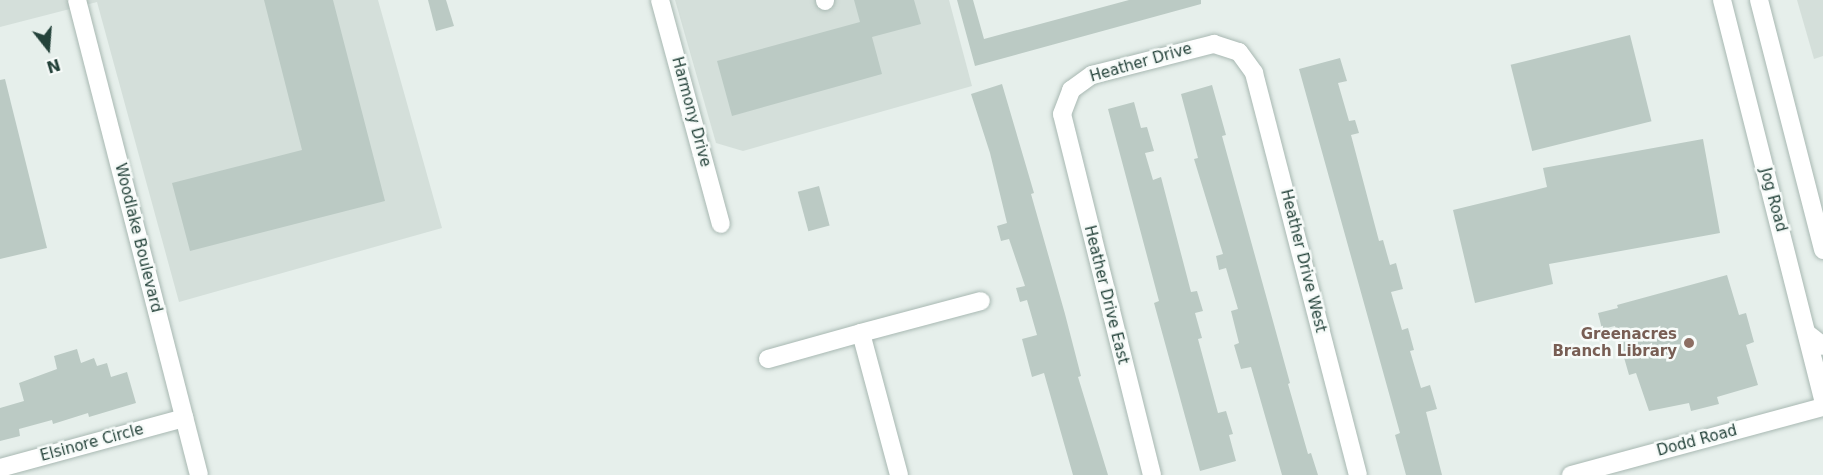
<!DOCTYPE html>
<html>
<head>
<meta charset="utf-8">
<style>
  body { margin:0 }
  #map { position:relative; width:1823px; height:475px; overflow:hidden; background:#e6efeb; font-family:"DejaVu Sans",sans-serif }
  div>[style] { position:absolute }
  .built>* { inset:0; background:#d4dfda }
  .building>* { inset:0; background:#bbcac4; transform-origin:0 0 }
  .roads { filter:drop-shadow(0 0 2px #a8b8b2) drop-shadow(0 0 2px #a8b8b2) }
  .minor>* { height:18px; margin:-9px; padding:0 9px; transform-origin:9px; border-radius:9px; background:#fff }
  .secondary>* { height:18px; margin:-9px; padding:0 9px; transform-origin:9px; border-radius:9px; background:#fff }
  .dots>* { width:16px; height:16px; translate:-50% -50%; box-sizing:border-box; border:3px solid #f7fbf9; border-radius:50% }
  span { translate:-50% -50%; white-space:nowrap; text-align:center; line-height:1.15; -webkit-text-stroke:5px #f7fbf9; paint-order:stroke }
  .street-label { font-size:15px; color:#24423a }
  .education-label { font-size:15px; color:#785e54; font-weight:700 }
  .right { translate:-100% -50%; text-align:right }
  .north { position:absolute; left:18px; top:18px; width:60px; height:60px; -webkit-text-stroke:4px #f7fbf9; paint-order:stroke; rotate:163deg; font-size:16px; font-weight:700; line-height:24px; text-align:center; color:#24423a }
  .north::after { content:''; display:block; margin:auto; width:21px; height:27px; background:#24423a; clip-path:polygon(50% 0,100% 100%,50% 72%,0 100%) }
</style>
</head>
<body>
<div id="map">
  <div class="built">
    <div style="clip-path:polygon(0 0,378px 0,442px 228px,179px 302px,97px 2px,0 27px)"></div>
    <div style="clip-path:polygon(675px 0,949px 0,972px 86px,743px 151px,716px 143px)"></div>
    <div style="clip-path:polygon(1797px 0,1823px 0,1823px 56px,1814px 59px)"></div>
  </div>
  <div class="building">
    <div style="clip-path:polygon(264px 0,333px 0,385px 201px,190px 251px,172px 183px,302px 150px)"></div>
    <div style="clip-path:polygon(428px 0,446px 0,454px 26px,436px 31px)"></div>
    <div style="clip-path:polygon(854px 0,914px 0,921px 24px,872px 37px,882px 74px,732px 116px,717px 61px,860px 22px)"></div>
    <div style="clip-path:polygon(957px 0,973px 0,984px 39px,1129px 0,1201px 0,1201px 4px,975px 66px)"></div>
    <div style="left:1630px;top:35px;width:89px;height:123px;rotate:76deg"></div>
    <div style="clip-path:polygon(1340px 58px,1347px 81px,1338px 83px,1349px 121px,1355px 120px,1359px 133px,1351px 135px,1379px 241px,1383px 240px,1390px 265px,1396px 263px,1403px 289px,1391px 292px,1402px 330px,1408px 328px,1414px 350px,1410px 351px,1421px 388px,1430px 385px,1437px 409px,1426px 412px,1442px 475px,1406px 475px,1395px 435px,1400px 433px,1299px 69px)"></div>
    <div style="clip-path:polygon(5px 79px,47px 248px,0 259px,0 80px)"></div>
    <div style="clip-path:polygon(1002px 84px,1034px 193px,1031px 194px,1065px 314px,1081px 376px,1078px 377px,1108px 475px,1073px 475px,1044px 373px,1032px 377px,1022px 339px,1037px 335px,1027px 300px,1020px 302px,1016px 288px,1025px 286px,1009px 239px,1001px 241px,997px 226px,1007px 223px,990px 153px,971px 94px)"></div>
    <div style="clip-path:polygon(1212px 85px,1226px 135px,1222px 136px,1290px 383px,1288px 384px,1308px 454px,1311px 453px,1318px 475px,1282px 475px,1251px 367px,1241px 369px,1234px 345px,1239px 343px,1231px 311px,1238px 309px,1226px 268px,1219px 270px,1216px 256px,1223px 254px,1194px 159px,1198px 158px,1181px 94px)"></div>
    <div style="clip-path:polygon(1134px 102px,1141px 128px,1147px 127px,1154px 151px,1145px 153px,1153px 180px,1161px 177px,1191px 292px,1197px 291px,1203px 311px,1195px 313px,1202px 338px,1198px 339px,1218px 413px,1226px 411px,1233px 434px,1229px 435px,1236px 461px,1200px 471px,1154px 303px,1159px 301px,1108px 109px)"></div>
    <div style="clip-path:polygon(1703px 139px,1720px 233px,1549px 264px,1553px 284px,1475px 303px,1453px 210px,1547px 187px,1543px 168px)"></div>
    <div style="left:819px;top:186px;width:41px;height:22px;rotate:75deg"></div>
    <div style="clip-path:polygon(1727px 275px,1739px 315px,1746px 313px,1754px 342px,1746px 345px,1758px 385px,1717px 397px,1719px 404px,1691px 411px,1689px 403px,1649px 411px,1636px 373px,1629px 375px,1615px 326px,1602px 329px,1598px 313px,1618px 308px,1617px 305px)"></div>
    <div style="clip-path:polygon(77px 349px,81px 363px,94px 358px,97px 366px,107px 363px,111px 377px,127px 372px,136px 403px,89px 417px,88px 413px,53px 424px,52px 420px,19px 429px,20px 436px,0 441px,0 408px,24px 401px,19px 383px,57px 369px,54px 356px)"></div>
  </div>
  <div class="roads">
    <div class="minor">
      <div style="left:77px;top:0;width:490px;rotate:75.6deg"></div>
      <div style="left:660px;top:0;width:232px;rotate:74.8deg"></div>
      <div style="left:825px;top:0;width:1px;rotate:90deg"></div>
      <div style="left:1809px;top:335px;width:18px;rotate:38deg"></div>
      <div style="left:768px;top:359px;width:97px;rotate:-15.6deg"></div>
      <div style="left:0;top:468px;width:191px;rotate:-15.2deg"></div>
      <div style="left:899px;top:475px;width:147px;rotate:-105deg"></div>
      <div style="left:861px;top:333px;width:124px;rotate:-14.9deg"></div>
      <div style="left:1152px;top:475px;width:372px;rotate:-104deg"></div>
      <div style="left:1062px;top:114px;width:26px;rotate:-69deg"></div>
      <div style="left:1071px;top:90px;width:26px;rotate:-36deg"></div>
      <div style="left:1092px;top:75px;width:126px;rotate:-14.3deg"></div>
      <div style="left:1214px;top:44px;width:26px;rotate:18deg"></div>
      <div style="left:1239px;top:52px;width:26px;rotate:54deg"></div>
      <div style="left:1254px;top:73px;width:415px;rotate:75.5deg"></div>
      <div style="left:1571px;top:475px;width:261px;rotate:-15.1deg"></div>
    </div>
    <div class="secondary">
      <div style="left:1722px;top:0;width:413px;rotate:75.8deg"></div>
      <div style="left:1759px;top:0;width:258px;rotate:75.6deg"></div>
    </div>
  </div>
  <div class="dots">
    <div style="left:1689px;top:343px;background:#8d6e63"></div>
  </div>
  <div class="street-label">
    <span style="left:1141px;top:63px;rotate:-16deg">Heather Drive</span>
    <span style="left:691px;top:112px;rotate:75deg">Harmony Drive</span>
    <span style="left:1773px;top:200px;rotate:75deg">Jog Road</span>
    <span style="left:138px;top:238px;rotate:76deg">Woodlake Boulevard</span>
    <span style="left:1303px;top:261px;rotate:76deg">Heather Drive West</span>
    <span style="left:1106px;top:295px;rotate:76deg">Heather Drive East</span>
    <span style="left:1697px;top:441px;rotate:-15deg">Dodd Road</span>
    <span style="left:92px;top:443px;rotate:-15deg">Elsinore Circle</span>
  </div>
  <div class="education-label">
    <span class="right" style="left:1677px;top:343px">Greenacres<br>Branch Library</span>
  </div>
  <div class="north">N</div>
</div>
</body>
</html>
